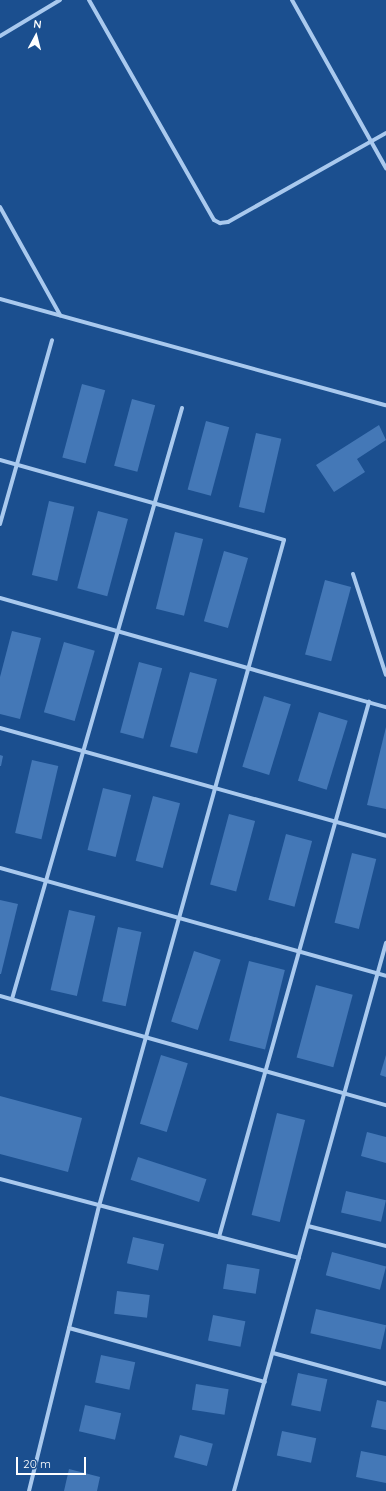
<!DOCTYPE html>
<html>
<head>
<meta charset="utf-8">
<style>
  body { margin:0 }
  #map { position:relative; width:386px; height:1491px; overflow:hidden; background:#1b4f8f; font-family:Quicksand,sans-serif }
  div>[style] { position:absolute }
  .building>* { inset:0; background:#4478b7; transform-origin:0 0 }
  .street>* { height:4px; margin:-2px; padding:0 2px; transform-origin:2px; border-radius:2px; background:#a9c9ee }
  span { translate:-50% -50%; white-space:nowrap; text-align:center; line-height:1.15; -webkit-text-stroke:3px #1b4f8f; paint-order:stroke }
  .north { position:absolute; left:16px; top:16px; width:40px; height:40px; -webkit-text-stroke:3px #1b4f8f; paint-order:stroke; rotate:7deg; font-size:11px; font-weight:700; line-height:16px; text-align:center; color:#fff }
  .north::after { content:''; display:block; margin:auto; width:14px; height:18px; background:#fff; clip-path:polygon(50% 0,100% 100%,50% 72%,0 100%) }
  .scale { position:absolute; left:16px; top:1457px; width:70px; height:18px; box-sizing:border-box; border:2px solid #fff; border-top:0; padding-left:5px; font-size:12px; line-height:14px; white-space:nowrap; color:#fff; -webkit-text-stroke:3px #1b4f8f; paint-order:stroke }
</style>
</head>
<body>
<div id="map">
  <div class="building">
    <div style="left:82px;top:384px;width:24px;height:76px;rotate:15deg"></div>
    <div style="left:132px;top:399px;width:24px;height:69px;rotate:15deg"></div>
    <div style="left:206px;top:421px;width:24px;height:71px;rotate:15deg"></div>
    <div style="clip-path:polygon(379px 425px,386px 440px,357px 459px,365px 472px,334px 492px,316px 465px)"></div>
    <div style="left:256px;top:433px;width:26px;height:76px;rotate:13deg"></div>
    <div style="left:49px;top:501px;width:26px;height:76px;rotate:13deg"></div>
    <div style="left:98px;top:511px;width:31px;height:80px;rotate:15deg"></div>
    <div style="left:175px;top:532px;width:29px;height:79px;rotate:14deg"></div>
    <div style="left:224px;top:551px;width:25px;height:73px;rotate:16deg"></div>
    <div style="left:325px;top:580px;width:27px;height:77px;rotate:15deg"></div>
    <div style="clip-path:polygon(12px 631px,41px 638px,20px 719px,0 714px,0 677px)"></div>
    <div style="left:64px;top:642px;width:32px;height:73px;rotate:16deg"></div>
    <div style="left:139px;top:662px;width:24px;height:73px;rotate:15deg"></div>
    <div style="left:190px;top:672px;width:28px;height:77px;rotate:15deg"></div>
    <div style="left:264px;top:696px;width:28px;height:74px;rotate:17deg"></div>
    <div style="left:319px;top:712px;width:30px;height:72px;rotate:17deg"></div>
    <div style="clip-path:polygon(386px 727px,386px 809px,367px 805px)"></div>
    <div style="clip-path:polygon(0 755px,3px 756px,1px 766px,0 766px)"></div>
    <div style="left:32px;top:760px;width:27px;height:75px;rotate:13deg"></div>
    <div style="left:103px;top:788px;width:29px;height:64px;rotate:14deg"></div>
    <div style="left:153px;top:796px;width:28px;height:67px;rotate:15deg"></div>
    <div style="left:229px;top:814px;width:27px;height:73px;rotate:15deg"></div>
    <div style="left:286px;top:834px;width:27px;height:68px;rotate:15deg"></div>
    <div style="left:352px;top:853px;width:25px;height:72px;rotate:14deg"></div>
    <div style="clip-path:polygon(0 900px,18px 904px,1px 974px,0 974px)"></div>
    <div style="left:69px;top:910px;width:27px;height:82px;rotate:13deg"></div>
    <div style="left:118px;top:927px;width:24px;height:76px;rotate:12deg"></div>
    <div style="left:194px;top:951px;width:28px;height:74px;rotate:18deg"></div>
    <div style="left:249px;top:961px;width:37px;height:82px;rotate:14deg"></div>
    <div style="left:316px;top:985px;width:38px;height:75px;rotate:15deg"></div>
    <div style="left:161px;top:1055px;width:28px;height:72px;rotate:17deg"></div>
    <div style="clip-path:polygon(386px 1055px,386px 1077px,380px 1075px)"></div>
    <div style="clip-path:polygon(0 1096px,82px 1118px,68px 1172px,0 1154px)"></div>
    <div style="left:277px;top:1113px;width:29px;height:105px;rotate:14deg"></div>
    <div style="clip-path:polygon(367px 1132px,386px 1137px,386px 1163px,361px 1156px)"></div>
    <div style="left:138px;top:1157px;width:72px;height:24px;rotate:18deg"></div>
    <div style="left:346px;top:1191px;width:41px;height:22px;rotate:13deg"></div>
    <div style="left:133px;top:1237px;width:32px;height:27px;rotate:13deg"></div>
    <div style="left:332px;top:1252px;width:56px;height:24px;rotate:15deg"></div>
    <div style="left:227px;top:1264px;width:33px;height:25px;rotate:9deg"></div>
    <div style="left:117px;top:1291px;width:33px;height:23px;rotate:7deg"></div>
    <div style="left:316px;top:1309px;width:72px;height:25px;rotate:13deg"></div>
    <div style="left:213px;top:1315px;width:33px;height:26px;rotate:11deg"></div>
    <div style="left:101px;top:1355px;width:35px;height:28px;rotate:12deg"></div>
    <div style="left:298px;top:1373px;width:30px;height:33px;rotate:12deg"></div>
    <div style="left:196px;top:1384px;width:33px;height:26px;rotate:9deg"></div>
    <div style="clip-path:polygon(377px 1400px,386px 1402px,386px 1430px,371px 1427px)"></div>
    <div style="left:85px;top:1405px;width:37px;height:27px;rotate:13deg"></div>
    <div style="left:282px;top:1431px;width:35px;height:25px;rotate:12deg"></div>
    <div style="left:180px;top:1435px;width:34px;height:23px;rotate:15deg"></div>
    <div style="clip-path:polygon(361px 1451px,386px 1456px,386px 1483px,356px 1477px)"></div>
    <div style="clip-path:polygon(69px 1469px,100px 1477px,97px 1491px,64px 1491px)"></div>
  </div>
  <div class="street">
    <div style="left:89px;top:0;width:253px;rotate:60.4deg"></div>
    <div style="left:214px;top:220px;width:7px;rotate:27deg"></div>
    <div style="left:220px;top:223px;width:8px;rotate:-7deg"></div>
    <div style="left:228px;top:222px;width:181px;rotate:-29.4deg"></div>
    <div style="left:292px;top:0;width:193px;rotate:60.8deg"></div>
    <div style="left:0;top:36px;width:70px;rotate:-31deg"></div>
    <div style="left:0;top:207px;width:124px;rotate:60.9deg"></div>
    <div style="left:0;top:299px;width:400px;rotate:15.4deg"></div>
    <div style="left:0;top:460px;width:295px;rotate:15.7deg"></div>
    <div style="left:284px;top:540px;width:691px;rotate:105.52deg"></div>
    <div style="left:99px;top:1206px;width:293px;rotate:103.8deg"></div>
    <div style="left:0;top:524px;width:191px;rotate:-74.2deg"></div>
    <div style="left:353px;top:574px;width:106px;rotate:71.9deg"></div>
    <div style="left:0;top:598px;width:401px;rotate:15.8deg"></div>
    <div style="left:0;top:728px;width:401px;rotate:15.6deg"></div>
    <div style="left:0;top:868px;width:401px;rotate:15.6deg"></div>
    <div style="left:0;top:996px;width:401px;rotate:15.8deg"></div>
    <div style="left:12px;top:999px;width:615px;rotate:-73.95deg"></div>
    <div style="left:0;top:1179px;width:309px;rotate:14.8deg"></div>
    <div style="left:308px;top:1226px;width:81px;rotate:14.4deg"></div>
    <div style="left:219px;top:1237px;width:556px;rotate:-74.34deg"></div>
    <div style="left:69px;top:1328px;width:203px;rotate:15.4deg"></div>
    <div style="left:273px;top:1353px;width:117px;rotate:15.3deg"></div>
    <div style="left:234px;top:1491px;width:569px;rotate:-74.5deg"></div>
  </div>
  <div class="north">N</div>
  <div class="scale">20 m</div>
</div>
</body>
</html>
